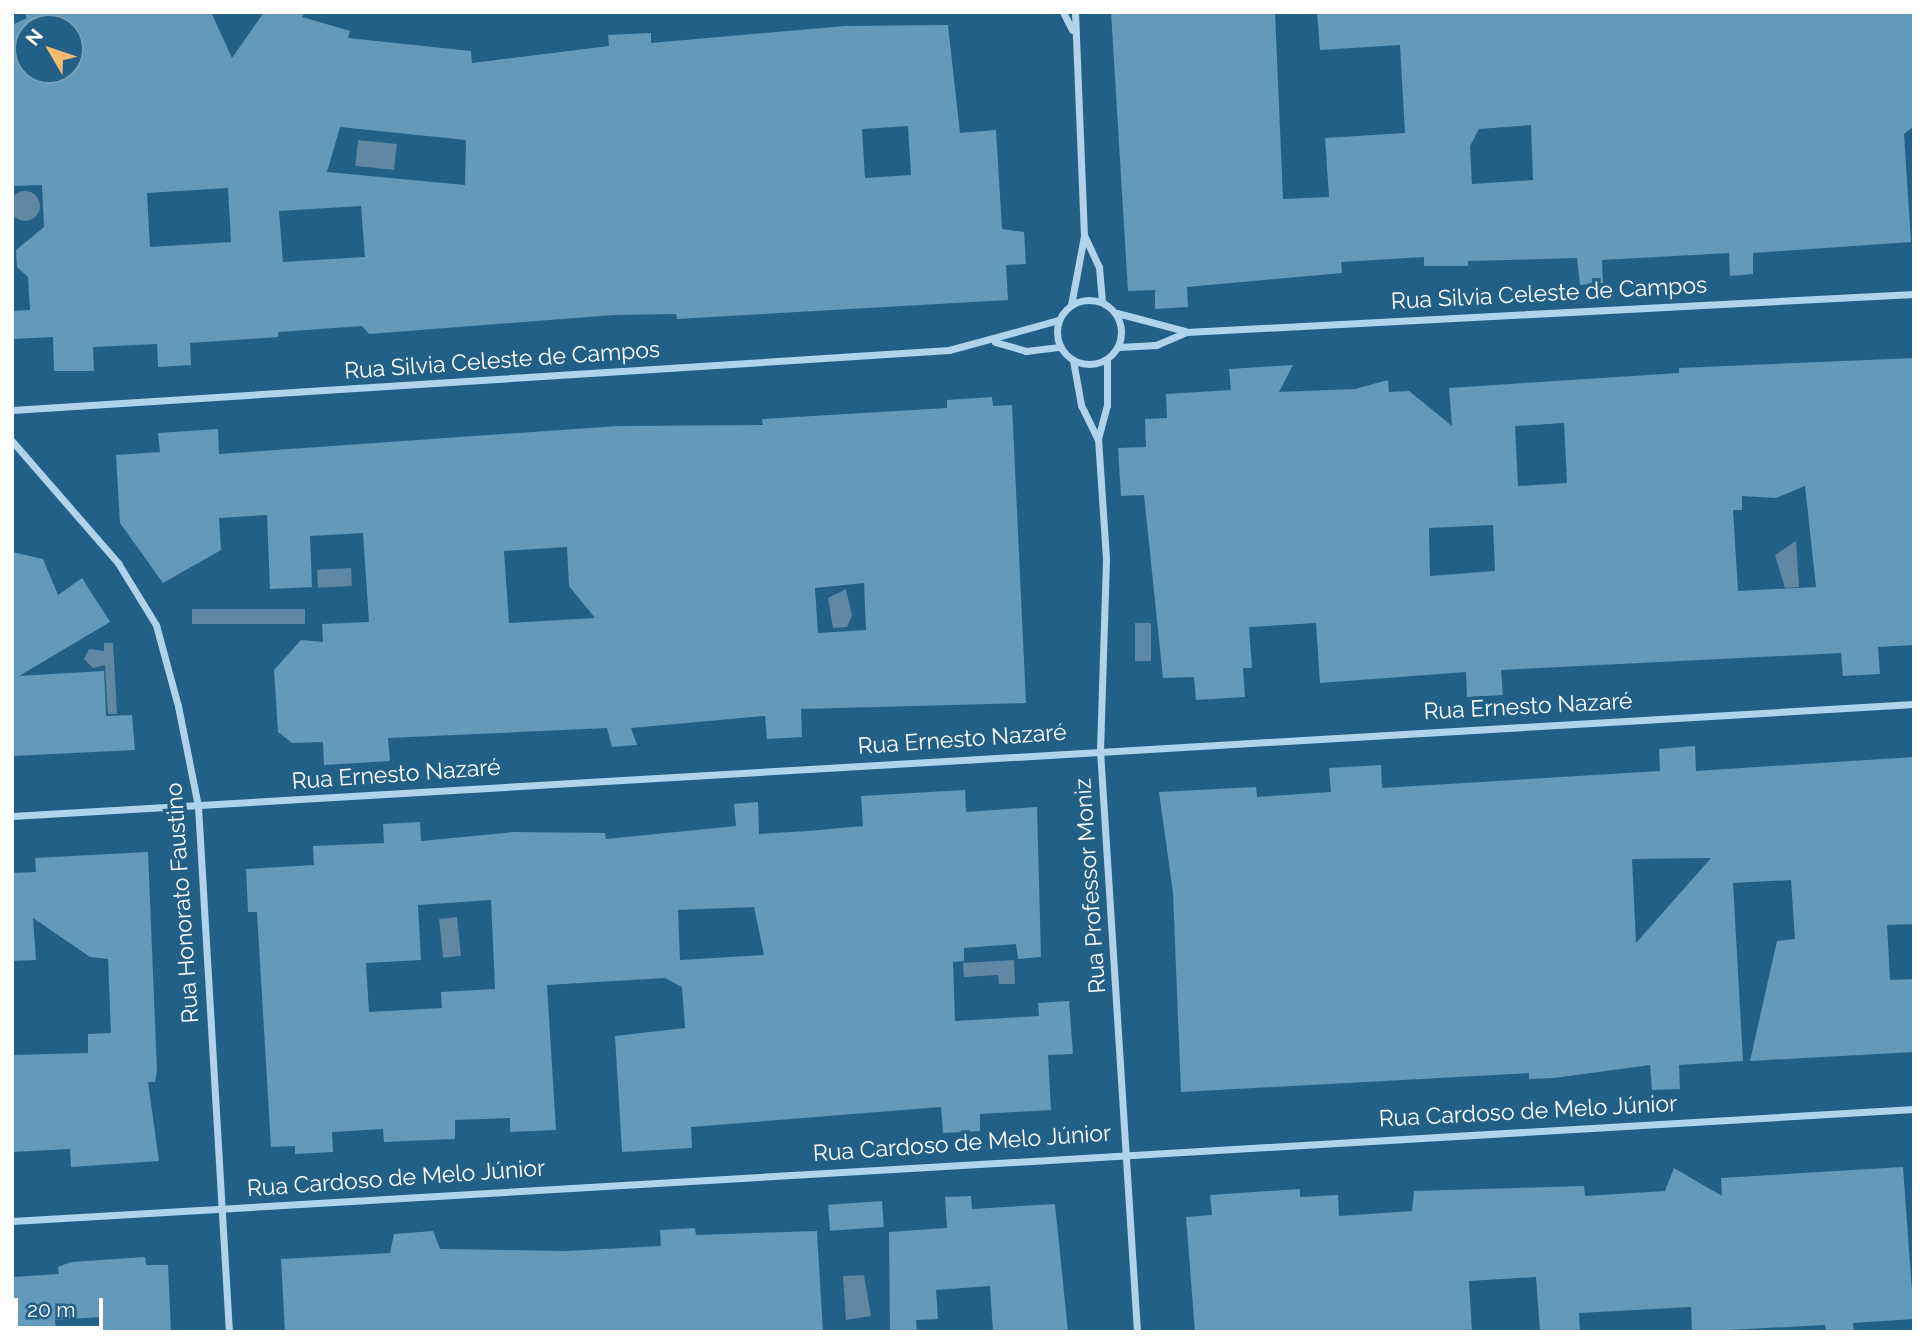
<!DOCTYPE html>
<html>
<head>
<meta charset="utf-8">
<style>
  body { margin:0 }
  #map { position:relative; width:1926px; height:1344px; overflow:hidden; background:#226088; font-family:Raleway,sans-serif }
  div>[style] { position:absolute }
  .water>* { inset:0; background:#5e88a4; transform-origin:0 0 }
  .round { border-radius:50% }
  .building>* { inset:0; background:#6399bb; transform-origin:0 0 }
  .street>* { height:7px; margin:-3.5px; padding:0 3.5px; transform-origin:3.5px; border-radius:3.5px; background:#aed3ea }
  .street>.ring { margin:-3.5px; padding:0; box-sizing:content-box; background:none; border:7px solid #aed3ea; border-radius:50% }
  span { translate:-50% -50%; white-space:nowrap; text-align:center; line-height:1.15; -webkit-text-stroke:7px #226088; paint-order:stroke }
  .street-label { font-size:23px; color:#fff }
  .frame { position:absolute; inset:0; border:14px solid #fff; pointer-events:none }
  .north { position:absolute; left:14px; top:14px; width:70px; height:70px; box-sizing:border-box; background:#226088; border:2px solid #7aa0b8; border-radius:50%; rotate:309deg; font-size:19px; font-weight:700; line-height:28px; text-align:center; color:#fff }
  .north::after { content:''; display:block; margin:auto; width:24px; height:32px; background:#f6b970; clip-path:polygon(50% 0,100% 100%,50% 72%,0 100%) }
  .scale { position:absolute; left:14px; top:1298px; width:89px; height:32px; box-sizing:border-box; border:4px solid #fff; border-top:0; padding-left:9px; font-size:21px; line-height:24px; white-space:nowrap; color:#fff; -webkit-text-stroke:5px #226088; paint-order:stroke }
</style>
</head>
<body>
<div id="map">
  <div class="water">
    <div style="left:358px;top:140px;width:39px;height:26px;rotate:6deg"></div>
    <div class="round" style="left:10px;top:191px;width:30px;height:30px"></div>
    <div style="clip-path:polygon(1796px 541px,1799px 587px,1785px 588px,1775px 555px)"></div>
    <div style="left:351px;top:568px;width:18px;height:34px;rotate:87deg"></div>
    <div style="clip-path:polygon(846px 589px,852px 616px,847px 627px,833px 628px,828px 598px)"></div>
    <div style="left:305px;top:609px;width:15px;height:113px;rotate:90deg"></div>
    <div style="left:1135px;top:623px;width:16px;height:38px"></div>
    <div style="clip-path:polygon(104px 643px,113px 643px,117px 714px,108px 714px,105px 665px,93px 668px,84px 659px,89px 649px,104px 651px)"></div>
    <div style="left:457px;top:917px;width:39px;height:18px;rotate:84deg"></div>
    <div style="clip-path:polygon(1014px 960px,1015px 984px,999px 984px,998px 975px,964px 977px,963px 963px)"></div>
    <div style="clip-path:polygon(864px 1275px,871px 1316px,846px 1320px,843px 1276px)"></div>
  </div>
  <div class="building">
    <div style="clip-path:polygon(evenodd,24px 12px,211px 12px,232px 58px,264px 12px,305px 12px,302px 17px,350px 31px,348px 38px,471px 51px,472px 63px,609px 46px,608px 35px,651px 33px,651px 43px,845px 26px,948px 25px,960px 133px,996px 130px,1002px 229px,1024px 232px,1026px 264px,1006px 265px,1008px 300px,677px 319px,676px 314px,614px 315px,369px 334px,362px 326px,278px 332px,278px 337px,190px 343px,191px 365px,158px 367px,157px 344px,93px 347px,94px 371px,54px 371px,53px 337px,12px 339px,12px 311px,30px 310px,28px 277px,17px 267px,16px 250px,44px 227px,42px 185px,12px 186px,12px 25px,27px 18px,24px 12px,28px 28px,70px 28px,70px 70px,28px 70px,28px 28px,24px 12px,908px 126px,911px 175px,865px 178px,862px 129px,908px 126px,24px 12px,340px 127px,466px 140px,465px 185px,327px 172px,340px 127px,24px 12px,228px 188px,231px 242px,150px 247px,147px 193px,228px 188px,24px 12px,361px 206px,365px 257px,283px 262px,279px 211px,361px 206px)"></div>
    <div style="clip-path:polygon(evenodd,1111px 12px,1275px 12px,1283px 199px,1329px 197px,1325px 138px,1405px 133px,1400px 45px,1320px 50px,1317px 12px,1914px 12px,1914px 126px,1904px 134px,1911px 242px,1753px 253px,1753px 274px,1730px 276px,1729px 253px,1602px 260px,1603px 283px,1580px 285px,1577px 258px,1468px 261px,1468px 266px,1424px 266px,1424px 257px,1341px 262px,1342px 273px,1187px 287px,1188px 307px,1155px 309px,1155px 290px,1128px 291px,1111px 12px,1531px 125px,1533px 180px,1472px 184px,1470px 146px,1479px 129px,1531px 125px)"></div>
    <div style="clip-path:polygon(evenodd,1914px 358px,1914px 645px,1878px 647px,1880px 674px,1843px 676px,1841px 653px,1501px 670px,1503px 695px,1467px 697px,1466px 672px,1320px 683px,1316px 623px,1249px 627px,1252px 668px,1243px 668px,1245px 697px,1196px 700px,1194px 677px,1163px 678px,1144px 495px,1121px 496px,1118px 448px,1146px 447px,1145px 419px,1167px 418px,1166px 394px,1231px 390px,1229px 369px,1293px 365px,1279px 392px,1355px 389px,1388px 380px,1389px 392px,1409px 391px,1452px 426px,1449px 388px,1679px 373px,1679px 368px,1914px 358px,1564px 423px,1567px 483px,1518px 486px,1515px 426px,1564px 423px,1914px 358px,1805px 486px,1816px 587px,1738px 591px,1733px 510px,1742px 510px,1742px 496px,1776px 498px,1805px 486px,1914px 358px,1493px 525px,1495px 571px,1430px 576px,1429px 528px,1493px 525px)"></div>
    <div style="clip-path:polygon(evenodd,992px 397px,993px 406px,1012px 405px,1026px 703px,801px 709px,802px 737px,767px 739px,765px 716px,631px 728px,637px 745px,612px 747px,607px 728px,388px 738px,390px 761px,324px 765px,323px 742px,292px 743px,278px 732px,274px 670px,301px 640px,323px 642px,322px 624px,369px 622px,363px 533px,310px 536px,312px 587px,270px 589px,267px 515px,219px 518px,221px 550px,163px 583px,120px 523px,116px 455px,160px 452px,158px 433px,218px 429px,219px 454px,618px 426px,763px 425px,762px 419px,947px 408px,947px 400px,992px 397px,567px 547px,569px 586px,595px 618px,509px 623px,504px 551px,567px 547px,992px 397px,864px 583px,866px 630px,818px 633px,815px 588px,864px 583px)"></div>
    <div style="clip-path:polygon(12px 552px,43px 559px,58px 595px,82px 578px,110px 622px,19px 676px,104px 671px,106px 716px,132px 715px,135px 750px,12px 756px)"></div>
    <div style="clip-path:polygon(evenodd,1695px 746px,1696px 771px,1914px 757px,1914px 924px,1887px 925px,1890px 980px,1914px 979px,1914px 1052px,1750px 1061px,1777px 941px,1795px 939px,1791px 880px,1733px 883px,1743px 1061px,1679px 1065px,1680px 1089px,1652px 1090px,1650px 1065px,1554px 1078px,1529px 1079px,1529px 1073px,1181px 1092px,1173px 893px,1159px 792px,1256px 787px,1257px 797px,1331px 792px,1329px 768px,1381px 765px,1382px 788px,1660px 771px,1659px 749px,1695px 746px,1711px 858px,1636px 943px,1632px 859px,1711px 858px)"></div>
    <div style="clip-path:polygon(evenodd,965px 790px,966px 812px,1037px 807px,1041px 957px,1018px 959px,1016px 944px,964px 948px,964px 961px,953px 962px,955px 1021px,1039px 1016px,1038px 1003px,1069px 1001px,1073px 1054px,1048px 1055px,1051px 1110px,980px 1114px,980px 1131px,943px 1133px,941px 1107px,691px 1127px,692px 1148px,622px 1152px,615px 1036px,685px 1028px,682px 987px,665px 978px,547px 985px,556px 1130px,510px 1132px,510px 1118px,455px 1120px,455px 1139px,384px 1142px,383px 1129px,332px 1132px,333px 1152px,295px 1154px,295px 1146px,271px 1147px,257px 912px,248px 912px,246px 869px,314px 865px,313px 846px,384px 843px,383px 824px,420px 822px,421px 841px,514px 832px,605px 833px,606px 839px,736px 826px,734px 804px,758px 802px,759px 834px,808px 831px,863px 826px,861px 796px,965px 790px,491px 900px,495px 989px,441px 992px,442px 1008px,369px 1012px,366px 963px,421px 960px,418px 905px,491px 900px,965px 790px,754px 907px,764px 955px,680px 960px,678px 910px,754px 907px)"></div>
    <div style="clip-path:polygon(148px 852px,157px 1071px,155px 1082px,148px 1082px,159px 1161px,71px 1167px,70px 1149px,12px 1152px,12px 1055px,88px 1053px,88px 1034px,111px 1033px,108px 959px,90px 957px,33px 918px,36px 960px,12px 961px,12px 873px,36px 872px,35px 858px)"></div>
    <div style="clip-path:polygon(1903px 1167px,1914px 1319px,1853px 1323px,1854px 1332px,1826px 1332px,1825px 1325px,1692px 1332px,1691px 1307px,1579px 1313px,1580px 1332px,1540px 1332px,1536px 1277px,1469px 1281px,1472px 1332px,1195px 1332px,1186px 1217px,1212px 1215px,1210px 1195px,1300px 1189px,1300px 1197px,1338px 1195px,1339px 1216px,1412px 1211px,1414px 1191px,1584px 1186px,1585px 1196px,1665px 1191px,1674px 1168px,1722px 1196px,1721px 1178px)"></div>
    <div style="clip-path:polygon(971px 1196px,972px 1209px,1055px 1204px,1068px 1332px,993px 1332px,990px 1286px,936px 1290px,938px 1319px,916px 1320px,917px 1332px,890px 1332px,889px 1232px,947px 1228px,945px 1197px)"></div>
    <div style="left:882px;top:1201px;width:26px;height:54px;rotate:86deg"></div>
    <div style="clip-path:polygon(695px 1228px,696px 1235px,817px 1231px,823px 1332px,285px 1332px,281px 1259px,390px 1253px,394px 1234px,433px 1231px,440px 1249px,566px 1251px,661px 1246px,660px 1230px)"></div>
    <div style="clip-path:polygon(145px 1257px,146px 1265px,168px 1265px,171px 1332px,101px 1332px,101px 1317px,55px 1320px,56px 1332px,12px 1332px,12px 1277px,59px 1274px,58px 1267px,71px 1262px)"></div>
  </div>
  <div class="street">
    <div style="left:1063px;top:12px;width:20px;rotate:63deg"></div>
    <div style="left:1075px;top:12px;width:223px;rotate:87.7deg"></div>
    <div style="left:1084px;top:235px;width:35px;rotate:65deg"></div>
    <div style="left:1099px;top:267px;width:34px;rotate:85deg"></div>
    <div class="ring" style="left:1057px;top:300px;width:57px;height:57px"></div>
    <div style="left:1071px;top:305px;width:70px;rotate:-79.3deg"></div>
    <div style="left:1117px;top:313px;width:70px;rotate:14.8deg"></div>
    <div style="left:995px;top:342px;width:32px;rotate:16deg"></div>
    <div style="left:1026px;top:351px;width:34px;rotate:-7deg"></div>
    <div style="left:1119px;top:347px;width:37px;rotate:-3deg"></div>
    <div style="left:1156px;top:345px;width:33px;rotate:-23deg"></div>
    <div style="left:1186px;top:332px;width:729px;rotate:-2.99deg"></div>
    <div style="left:1073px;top:360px;width:46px;rotate:79.9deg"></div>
    <div style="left:1081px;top:405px;width:37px;rotate:64deg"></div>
    <div style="left:1107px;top:360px;width:45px;rotate:90deg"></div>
    <div style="left:1107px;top:405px;width:34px;rotate:105deg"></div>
    <div style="left:1098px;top:438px;width:122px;rotate:86.2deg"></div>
    <div style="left:1106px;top:560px;width:190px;rotate:91.8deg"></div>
    <div style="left:1100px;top:750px;width:583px;rotate:86.36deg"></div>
    <div style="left:12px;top:410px;width:939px;rotate:-3.66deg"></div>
    <div style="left:949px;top:350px;width:114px;rotate:-15.3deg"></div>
    <div style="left:12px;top:441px;width:162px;rotate:49deg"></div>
    <div style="left:118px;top:563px;width:73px;rotate:58.5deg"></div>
    <div style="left:156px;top:625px;width:84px;rotate:74.8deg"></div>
    <div style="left:178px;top:706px;width:102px;rotate:78.7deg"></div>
    <div style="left:198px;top:806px;width:527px;rotate:86.63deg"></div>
    <div style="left:12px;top:816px;width:1905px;rotate:-3.37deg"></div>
    <div style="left:12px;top:1221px;width:1905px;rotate:-3.37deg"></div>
  </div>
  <div class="street-label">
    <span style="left:1549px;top:293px;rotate:-3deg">Rua Silvia Celeste de Campos</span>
    <span style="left:502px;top:360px;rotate:-4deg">Rua Silvia Celeste de Campos</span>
    <span style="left:1528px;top:706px;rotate:-3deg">Rua Ernesto Nazaré</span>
    <span style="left:962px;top:739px;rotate:-4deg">Rua Ernesto Nazaré</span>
    <span style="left:396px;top:774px;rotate:-4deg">Rua Ernesto Nazaré</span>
    <span style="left:1090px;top:886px;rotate:-94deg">Rua Professor Moniz</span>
    <span style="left:182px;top:903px;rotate:-94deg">Rua Honorato Faustino</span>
    <span style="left:1528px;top:1111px;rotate:-3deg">Rua Cardoso de Melo Júnior</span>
    <span style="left:962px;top:1143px;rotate:-4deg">Rua Cardoso de Melo Júnior</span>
    <span style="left:396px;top:1178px;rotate:-4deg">Rua Cardoso de Melo Júnior</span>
  </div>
  <div class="frame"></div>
  <div class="north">N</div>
  <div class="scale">20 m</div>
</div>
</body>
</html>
